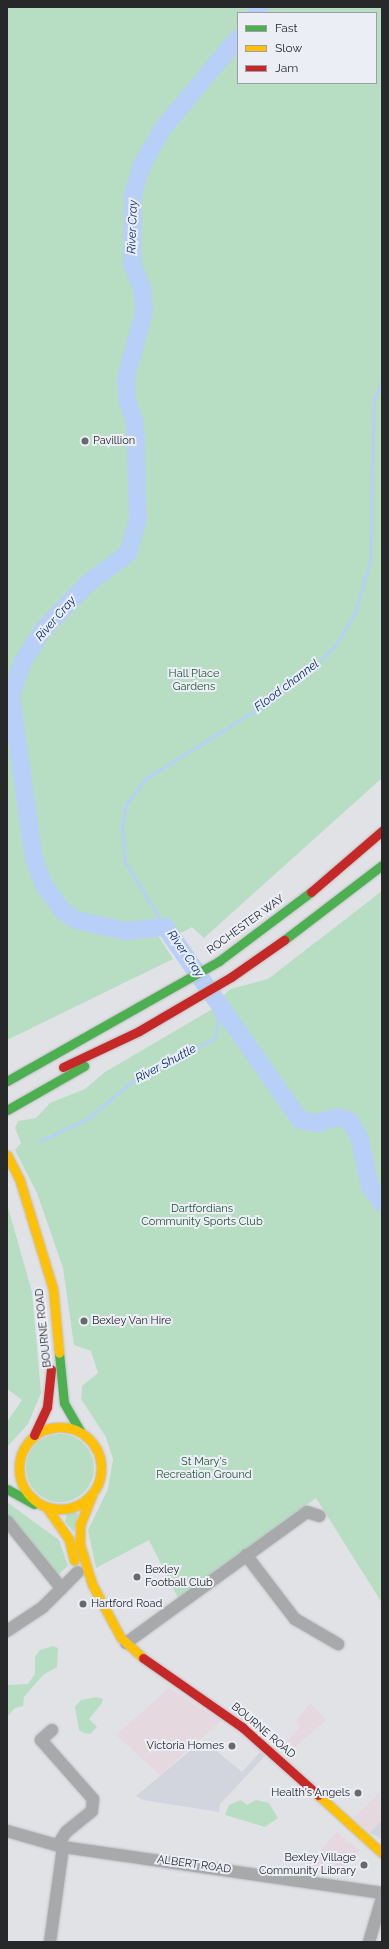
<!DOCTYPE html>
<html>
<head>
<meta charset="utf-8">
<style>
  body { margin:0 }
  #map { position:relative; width:389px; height:1949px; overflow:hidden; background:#e1e2e6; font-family:Raleway,sans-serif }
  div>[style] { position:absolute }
  .commercial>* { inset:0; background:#e5d8df }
  .built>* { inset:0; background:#d2d5de }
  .green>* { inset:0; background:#b7dec3 }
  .round { border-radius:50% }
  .stream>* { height:3px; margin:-1.5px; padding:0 1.5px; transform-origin:1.5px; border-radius:1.5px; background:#b8cff7 }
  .river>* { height:18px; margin:-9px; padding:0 9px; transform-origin:9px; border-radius:9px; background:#b8cff7 }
  .roads { filter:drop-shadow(0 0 1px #bdbec0) drop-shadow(0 0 1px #bdbec0) }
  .street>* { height:12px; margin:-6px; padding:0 6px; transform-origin:6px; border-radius:6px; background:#a7a9aa }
  .fast>* { height:9px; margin:-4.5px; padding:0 4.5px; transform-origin:4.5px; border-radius:4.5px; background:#4caf50 }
  .slow>* { height:9px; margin:-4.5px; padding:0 4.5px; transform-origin:4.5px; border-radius:4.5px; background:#ffc107 }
  .slow>.ring { margin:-4.5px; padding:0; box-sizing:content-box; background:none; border:9px solid #ffc107; border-radius:50% }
  .jam>* { height:9px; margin:-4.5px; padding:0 4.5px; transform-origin:4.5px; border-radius:4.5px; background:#c62828 }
  .dots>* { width:11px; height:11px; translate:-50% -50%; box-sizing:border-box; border:2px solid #eceef6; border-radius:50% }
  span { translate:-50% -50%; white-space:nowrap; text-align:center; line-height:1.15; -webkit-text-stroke:4px #eceef6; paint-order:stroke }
  .poi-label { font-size:11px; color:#27282a }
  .left { translate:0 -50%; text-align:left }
  .right { translate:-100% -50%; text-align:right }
  .park-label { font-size:11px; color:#205632 }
  .street-label { font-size:11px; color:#27282a }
  .water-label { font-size:12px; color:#002c77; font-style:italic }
  .frame { position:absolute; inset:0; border:8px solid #27282a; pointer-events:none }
  .legend { position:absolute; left:237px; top:12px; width:140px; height:72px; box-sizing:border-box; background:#eceef6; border:1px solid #9d9fa4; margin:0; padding:5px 7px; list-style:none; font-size:12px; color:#27282a }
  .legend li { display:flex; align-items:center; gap:8px; height:20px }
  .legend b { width:20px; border:1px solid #9d9fa4 }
</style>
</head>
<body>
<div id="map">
  <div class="commercial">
    <div style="clip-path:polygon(169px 1688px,221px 1721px,160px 1775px,116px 1735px)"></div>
    <div style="clip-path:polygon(310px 1703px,326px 1720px,286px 1755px,279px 1750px,300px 1727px,295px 1722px)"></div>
    <div style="clip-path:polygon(379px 1793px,382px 1820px,370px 1833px,354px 1818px)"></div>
    <div style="clip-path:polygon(337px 1832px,359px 1850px,340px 1875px,303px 1870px)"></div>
  </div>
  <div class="built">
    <div style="clip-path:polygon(203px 1740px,242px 1772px,260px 1752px,265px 1756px,220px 1804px,219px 1812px,143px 1800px,136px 1796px)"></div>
    <div style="clip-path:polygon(382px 1820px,382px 1839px,370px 1833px)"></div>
  </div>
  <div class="green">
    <div style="clip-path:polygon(evenodd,7px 7px,382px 7px,382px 778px,204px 938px,192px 927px,183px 932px,157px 934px,173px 959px,7px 1040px,7px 7px,238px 13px,376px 13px,376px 83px,238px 83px,238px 13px)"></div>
    <div style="clip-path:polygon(382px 891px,382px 1603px,316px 1498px,178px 1598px,149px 1540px,96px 1568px,88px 1530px,108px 1489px,113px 1459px,106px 1437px,81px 1399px,82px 1386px,98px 1373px,91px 1351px,74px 1345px,63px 1268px,37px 1193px,15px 1150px,21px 1143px,15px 1128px,18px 1121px,36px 1118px,50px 1103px,85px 1089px,105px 1072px,221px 1004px,222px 997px,230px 989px,268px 979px)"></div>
    <div style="clip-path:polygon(7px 1204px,32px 1292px,41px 1393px,28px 1424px,7px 1447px,7px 1422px,22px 1400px,7px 1389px)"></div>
    <div class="round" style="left:26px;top:1434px;width:68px;height:68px"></div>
    <div style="clip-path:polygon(7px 1502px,59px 1540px,68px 1566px,58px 1575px,7px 1515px)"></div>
    <div style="clip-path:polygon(73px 1511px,78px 1514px,74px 1532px,65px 1522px,67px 1513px)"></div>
    <div style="clip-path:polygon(53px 1646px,58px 1648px,57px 1667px,43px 1675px,24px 1697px,23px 1706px,15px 1708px,7px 1717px,7px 1685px,28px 1684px,35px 1674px,35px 1657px,40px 1650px)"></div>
    <div style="clip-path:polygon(97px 1697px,103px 1699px,102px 1703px,89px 1719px,97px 1727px,90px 1734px,84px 1733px,79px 1730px,75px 1707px,81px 1700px)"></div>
    <div style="clip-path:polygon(241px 1800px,247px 1805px,256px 1800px,269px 1803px,278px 1818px,265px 1827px,225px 1815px,229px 1805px)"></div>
  </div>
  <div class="stream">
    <div style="left:165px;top:927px;width:76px;rotate:-121.6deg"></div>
    <div style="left:125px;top:862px;width:38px;rotate:-95deg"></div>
    <div style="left:122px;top:824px;width:22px;rotate:-77deg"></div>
    <div style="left:127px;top:803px;width:30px;rotate:-53deg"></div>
    <div style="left:145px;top:779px;width:147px;rotate:-32deg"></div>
    <div style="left:270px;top:701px;width:52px;rotate:-36.4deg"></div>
    <div style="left:312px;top:670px;width:37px;rotate:-47deg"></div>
    <div style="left:337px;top:643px;width:33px;rotate:-59deg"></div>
    <div style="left:354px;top:615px;width:55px;rotate:-73.2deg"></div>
    <div style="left:370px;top:562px;width:164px;rotate:-88.6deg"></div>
    <div style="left:374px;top:398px;width:18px;rotate:-63deg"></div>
    <div style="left:40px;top:1141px;width:52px;rotate:-25.1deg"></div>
    <div style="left:87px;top:1119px;width:62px;rotate:-39.8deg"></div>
    <div style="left:135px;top:1079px;width:90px;rotate:-27.1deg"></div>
    <div style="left:215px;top:1038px;width:15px;rotate:-79deg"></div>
    <div style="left:218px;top:1023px;width:27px;rotate:-103deg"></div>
  </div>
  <div class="river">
    <div style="left:256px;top:13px;width:7px;rotate:-63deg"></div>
    <div style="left:238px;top:38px;width:117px;rotate:129.8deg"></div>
    <div style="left:163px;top:128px;width:43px;rotate:119.6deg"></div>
    <div style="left:142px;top:165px;width:30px;rotate:107deg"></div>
    <div style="left:133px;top:194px;width:70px;rotate:90.8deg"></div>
    <div style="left:132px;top:264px;width:25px;rotate:67deg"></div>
    <div style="left:142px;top:287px;width:25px;rotate:85deg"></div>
    <div style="left:144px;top:312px;width:67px;rotate:105.5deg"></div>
    <div style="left:126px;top:377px;width:22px;rotate:87deg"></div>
    <div style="left:127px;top:399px;width:26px;rotate:72deg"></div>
    <div style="left:135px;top:424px;width:95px;rotate:88.2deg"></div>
    <div style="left:138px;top:519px;width:35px;rotate:106deg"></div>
    <div style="left:128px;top:553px;width:51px;rotate:142.9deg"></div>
    <div style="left:87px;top:584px;width:65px;rotate:133.8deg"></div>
    <div style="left:42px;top:631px;width:36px;rotate:122deg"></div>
    <div style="left:23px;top:661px;width:37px;rotate:109deg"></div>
    <div style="left:11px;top:696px;width:165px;rotate:82deg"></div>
    <div style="left:34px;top:859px;width:30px;rotate:69deg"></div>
    <div style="left:45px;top:887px;width:31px;rotate:53deg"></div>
    <div style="left:64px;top:912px;width:14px;rotate:34deg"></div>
    <div style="left:76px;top:920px;width:51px;rotate:12.4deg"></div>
    <div style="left:126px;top:931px;width:39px;rotate:-6deg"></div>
    <div style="left:165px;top:927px;width:236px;rotate:55deg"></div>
    <div style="left:300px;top:1120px;width:17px;rotate:10deg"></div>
    <div style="left:317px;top:1123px;width:22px;rotate:-16deg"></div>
    <div style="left:338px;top:1117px;width:13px;rotate:18deg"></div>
    <div style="left:350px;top:1121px;width:21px;rotate:62deg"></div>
    <div style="left:360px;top:1140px;width:48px;rotate:78deg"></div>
    <div style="left:370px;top:1187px;width:20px;rotate:53deg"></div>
  </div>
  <div class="roads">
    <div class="street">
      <div style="left:7px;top:1521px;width:87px;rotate:51deg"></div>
      <div style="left:246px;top:1555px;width:81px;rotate:52.6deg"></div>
      <div style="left:295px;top:1619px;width:50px;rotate:30.2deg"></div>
      <div style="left:7px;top:1631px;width:43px;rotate:-33.7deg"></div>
      <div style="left:43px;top:1607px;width:49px;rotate:-45deg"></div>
      <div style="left:126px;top:1643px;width:223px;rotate:-35.9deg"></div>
      <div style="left:307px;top:1512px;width:13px;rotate:18deg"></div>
      <div style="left:52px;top:1730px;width:15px;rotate:138deg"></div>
      <div style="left:41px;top:1740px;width:79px;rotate:48.6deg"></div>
      <div style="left:93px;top:1799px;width:12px;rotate:95deg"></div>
      <div style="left:92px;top:1811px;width:33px;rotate:141deg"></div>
      <div style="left:66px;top:1832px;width:15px;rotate:122deg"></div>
      <div style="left:7px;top:1831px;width:58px;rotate:15.9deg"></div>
      <div style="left:63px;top:1847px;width:322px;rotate:8.2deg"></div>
      <div style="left:50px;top:1942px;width:96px;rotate:-82.2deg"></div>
      <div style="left:369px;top:1942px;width:46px;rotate:-73.5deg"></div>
    </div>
    <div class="fast">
      <div style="left:284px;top:940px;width:123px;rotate:-37.4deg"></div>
      <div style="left:7px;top:1081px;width:244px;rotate:-29.5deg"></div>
      <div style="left:219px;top:961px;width:115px;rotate:-36.9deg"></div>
      <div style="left:7px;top:1110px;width:89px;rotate:-29.7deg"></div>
      <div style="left:59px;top:1353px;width:50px;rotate:84.3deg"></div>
      <div style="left:64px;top:1403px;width:32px;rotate:60deg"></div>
      <div style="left:7px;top:1489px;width:31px;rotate:29deg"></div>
    </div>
    <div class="slow">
      <div style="left:7px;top:1155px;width:29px;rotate:63deg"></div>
      <div style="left:20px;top:1181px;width:113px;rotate:73deg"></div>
      <div style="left:53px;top:1289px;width:64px;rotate:84.6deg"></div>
      <div class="ring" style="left:19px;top:1427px;width:73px;height:73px"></div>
      <div style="left:92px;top:1495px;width:31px;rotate:112deg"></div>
      <div style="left:80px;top:1524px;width:21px;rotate:90deg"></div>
      <div style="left:80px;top:1545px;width:41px;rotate:72.9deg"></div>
      <div style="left:92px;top:1584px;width:61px;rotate:61.8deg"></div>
      <div style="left:121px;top:1638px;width:30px;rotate:42deg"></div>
      <div style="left:47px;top:1508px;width:39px;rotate:55deg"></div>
      <div style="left:69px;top:1540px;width:21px;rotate:76deg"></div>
      <div style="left:318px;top:1795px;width:86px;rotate:42.2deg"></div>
    </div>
    <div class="jam">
      <div style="left:311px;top:892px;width:94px;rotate:-40.7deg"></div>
      <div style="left:63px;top:1067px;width:84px;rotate:-25.3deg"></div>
      <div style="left:139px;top:1031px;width:107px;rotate:-30.4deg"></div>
      <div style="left:231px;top:977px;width:65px;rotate:-34.9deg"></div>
      <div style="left:34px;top:1435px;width:31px;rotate:-65deg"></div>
      <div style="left:47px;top:1407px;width:38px;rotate:-84deg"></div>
      <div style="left:143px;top:1658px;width:121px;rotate:34.9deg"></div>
      <div style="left:242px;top:1727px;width:102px;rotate:41.8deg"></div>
    </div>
  </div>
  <div class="dots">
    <div style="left:85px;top:441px;background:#68696c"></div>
    <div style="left:84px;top:1321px;background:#68696c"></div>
    <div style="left:137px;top:1577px;background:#68696c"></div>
    <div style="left:83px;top:1604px;background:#68696c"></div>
    <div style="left:232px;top:1746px;background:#68696c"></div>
    <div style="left:358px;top:1793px;background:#68696c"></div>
    <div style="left:364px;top:1865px;background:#68696c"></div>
  </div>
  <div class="poi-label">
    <span class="left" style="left:93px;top:441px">Pavillion</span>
    <span class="left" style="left:92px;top:1321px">Bexley Van Hire</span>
    <span class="left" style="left:145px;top:1577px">Bexley<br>Football Club</span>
    <span class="left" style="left:91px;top:1604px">Hartford Road</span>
    <span class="right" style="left:224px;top:1746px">Victoria Homes</span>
    <span class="right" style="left:350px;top:1793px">Health's Angels</span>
    <span class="right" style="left:356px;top:1865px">Bexley Village<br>Community Library</span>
  </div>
  <div class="park-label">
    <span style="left:194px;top:681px">Hall Place<br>Gardens</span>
    <span style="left:202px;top:1216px">Dartfordians<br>Community Sports Club</span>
    <span style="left:204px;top:1469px">St Mary's<br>Recreation Ground</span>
  </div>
  <div class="street-label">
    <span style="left:246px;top:925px;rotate:-36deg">ROCHESTER WAY</span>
    <span style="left:44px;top:1328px;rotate:-96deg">BOURNE ROAD</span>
    <span style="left:263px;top:1731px;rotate:40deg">BOURNE ROAD</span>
    <span style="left:194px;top:1865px;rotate:8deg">ALBERT ROAD</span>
  </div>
  <div class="water-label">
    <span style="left:133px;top:227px;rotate:-88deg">River Cray</span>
    <span style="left:56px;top:619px;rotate:-49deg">River Cray</span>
    <span style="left:287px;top:686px;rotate:-37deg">Flood channel</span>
    <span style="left:185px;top:954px;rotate:55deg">River Cray</span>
    <span style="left:166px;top:1064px;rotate:-28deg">River Shuttle</span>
  </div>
  <div class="frame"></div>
  <ul class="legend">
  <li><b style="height:5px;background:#4caf50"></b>Fast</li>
  <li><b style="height:5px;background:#ffc107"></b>Slow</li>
  <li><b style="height:5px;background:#c62828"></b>Jam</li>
  </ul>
</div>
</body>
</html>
